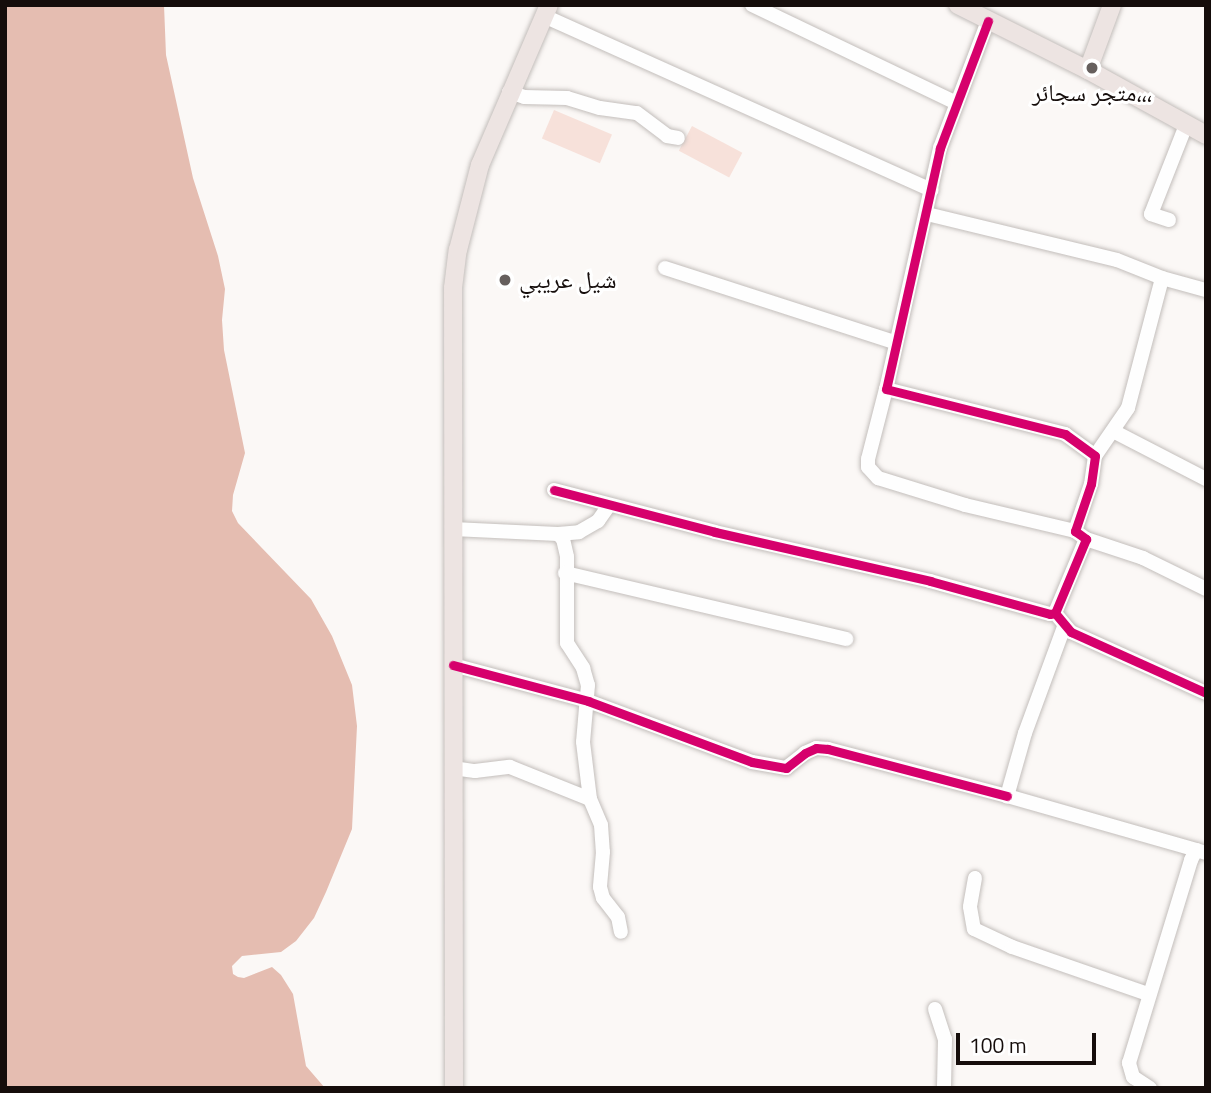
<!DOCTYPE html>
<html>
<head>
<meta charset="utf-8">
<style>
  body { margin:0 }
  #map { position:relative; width:1211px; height:1093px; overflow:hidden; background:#fbf8f6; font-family:"Titillium Web","Noto Naskh Arabic",sans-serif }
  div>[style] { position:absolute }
  .green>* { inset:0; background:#f7e1da; transform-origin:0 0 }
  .water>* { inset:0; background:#e5bdb1 }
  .roads { filter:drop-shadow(0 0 2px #c3bebb) drop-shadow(0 0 2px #c3bebb) }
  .minor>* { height:14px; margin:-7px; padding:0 7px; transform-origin:7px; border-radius:7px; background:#fefefe }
  .major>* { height:18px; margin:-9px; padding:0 9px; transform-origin:9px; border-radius:9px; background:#ede4e2 }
  .cycleway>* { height:9px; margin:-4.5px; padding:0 4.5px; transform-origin:4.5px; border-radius:4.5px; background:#d6006c }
  .dots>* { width:19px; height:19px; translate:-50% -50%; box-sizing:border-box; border:4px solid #fff; border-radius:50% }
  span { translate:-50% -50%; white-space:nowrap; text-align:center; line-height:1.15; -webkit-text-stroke:6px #fff; paint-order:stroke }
  .poi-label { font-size:24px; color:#150d0b }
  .left { translate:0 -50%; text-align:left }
  .frame { position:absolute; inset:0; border:7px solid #150d0b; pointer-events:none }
  .scale { position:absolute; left:956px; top:1033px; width:140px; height:32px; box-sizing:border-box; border:4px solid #150d0b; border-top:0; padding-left:9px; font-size:21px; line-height:24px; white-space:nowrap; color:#150d0b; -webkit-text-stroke:5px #fff; paint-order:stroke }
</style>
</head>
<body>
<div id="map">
  <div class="green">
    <div style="left:554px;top:110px;width:63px;height:31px;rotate:23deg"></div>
    <div style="left:692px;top:126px;width:57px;height:28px;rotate:28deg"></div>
  </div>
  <div class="water">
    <div style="clip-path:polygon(5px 5px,164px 5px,166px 55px,193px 178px,218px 256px,225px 289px,222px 320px,224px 350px,245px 453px,233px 495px,232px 511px,238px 523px,311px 599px,332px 636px,352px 685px,357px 726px,352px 829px,326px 892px,314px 918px,296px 941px,281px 952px,242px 956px,232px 966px,233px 974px,238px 977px,244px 978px,272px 967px,281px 975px,293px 994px,306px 1066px,325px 1088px,5px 1088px)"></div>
  </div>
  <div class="roads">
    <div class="minor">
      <div style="left:752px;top:5px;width:227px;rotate:25.6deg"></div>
      <div style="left:544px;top:16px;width:425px;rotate:24.2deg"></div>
      <div style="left:988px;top:21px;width:136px;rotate:110.7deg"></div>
      <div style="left:940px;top:148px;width:247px;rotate:102.6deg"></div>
      <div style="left:886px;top:389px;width:185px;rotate:14.1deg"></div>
      <div style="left:1065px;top:434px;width:37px;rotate:36deg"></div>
      <div style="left:1095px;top:456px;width:28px;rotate:98deg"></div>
      <div style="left:1091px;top:484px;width:50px;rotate:108.8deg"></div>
      <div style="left:1075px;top:531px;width:14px;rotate:36deg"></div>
      <div style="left:1086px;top:539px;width:80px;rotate:112.7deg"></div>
      <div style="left:1055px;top:613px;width:25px;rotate:50deg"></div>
      <div style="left:1071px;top:632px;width:148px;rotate:24.3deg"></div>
      <div style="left:509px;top:92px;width:16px;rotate:18deg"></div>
      <div style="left:524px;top:97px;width:43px;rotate:1.3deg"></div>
      <div style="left:567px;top:98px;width:34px;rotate:17deg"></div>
      <div style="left:600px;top:108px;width:37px;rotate:8deg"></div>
      <div style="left:637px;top:113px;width:38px;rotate:37deg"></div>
      <div style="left:667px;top:136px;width:11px;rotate:10deg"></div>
      <div style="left:927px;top:214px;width:195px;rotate:13.6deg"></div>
      <div style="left:1117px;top:260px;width:48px;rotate:21.8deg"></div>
      <div style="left:1162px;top:278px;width:46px;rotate:15.3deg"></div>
      <div style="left:1169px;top:220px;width:19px;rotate:-162deg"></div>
      <div style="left:1151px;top:214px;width:96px;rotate:-68.5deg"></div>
      <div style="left:665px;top:268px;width:241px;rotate:17.9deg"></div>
      <div style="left:886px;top:389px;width:72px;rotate:104.4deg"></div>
      <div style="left:868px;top:459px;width:8px;rotate:90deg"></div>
      <div style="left:868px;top:467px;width:15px;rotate:48deg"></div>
      <div style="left:878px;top:478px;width:91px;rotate:17.2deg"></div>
      <div style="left:965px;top:505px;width:113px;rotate:13.3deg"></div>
      <div style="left:1113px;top:431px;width:105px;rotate:27.3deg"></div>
      <div style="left:1095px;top:456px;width:58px;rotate:-55.5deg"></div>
      <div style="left:1128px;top:408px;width:134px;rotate:-75.3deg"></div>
      <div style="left:554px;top:490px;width:166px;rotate:14.6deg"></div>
      <div style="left:715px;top:532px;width:221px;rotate:12.8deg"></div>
      <div style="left:930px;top:581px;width:124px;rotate:15.4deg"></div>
      <div style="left:1050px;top:614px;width:5px;rotate:-11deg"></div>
      <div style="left:453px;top:529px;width:105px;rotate:2.7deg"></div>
      <div style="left:558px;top:534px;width:7px;rotate:45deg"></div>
      <div style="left:563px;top:539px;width:18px;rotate:77deg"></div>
      <div style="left:567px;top:557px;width:86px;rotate:90deg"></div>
      <div style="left:567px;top:643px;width:30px;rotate:57deg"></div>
      <div style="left:583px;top:668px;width:18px;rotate:74deg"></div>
      <div style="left:588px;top:685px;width:57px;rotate:95deg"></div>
      <div style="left:583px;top:742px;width:57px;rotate:83deg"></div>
      <div style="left:590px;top:799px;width:28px;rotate:67deg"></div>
      <div style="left:601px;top:825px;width:27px;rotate:86deg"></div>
      <div style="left:603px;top:852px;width:35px;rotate:95deg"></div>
      <div style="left:600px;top:887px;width:11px;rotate:75deg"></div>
      <div style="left:603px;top:898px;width:24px;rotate:52deg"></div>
      <div style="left:618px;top:917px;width:15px;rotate:79deg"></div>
      <div style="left:558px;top:534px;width:21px;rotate:-5deg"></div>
      <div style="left:579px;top:532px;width:22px;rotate:-30deg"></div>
      <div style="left:598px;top:521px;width:19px;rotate:-55deg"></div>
      <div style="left:1086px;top:539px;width:60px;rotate:18.4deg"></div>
      <div style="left:1143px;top:558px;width:70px;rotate:26.2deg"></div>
      <div style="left:565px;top:573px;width:289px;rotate:13.2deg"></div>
      <div style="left:1064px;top:627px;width:113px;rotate:110.2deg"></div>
      <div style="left:1025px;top:733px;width:66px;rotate:105.9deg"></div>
      <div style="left:1007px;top:796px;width:197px;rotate:15.9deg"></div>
      <div style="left:453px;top:665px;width:140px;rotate:14.9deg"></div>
      <div style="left:588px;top:701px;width:175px;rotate:20.4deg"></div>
      <div style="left:752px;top:762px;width:35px;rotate:10deg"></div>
      <div style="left:786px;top:768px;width:24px;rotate:-38deg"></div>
      <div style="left:805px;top:753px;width:12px;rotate:-24deg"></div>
      <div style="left:816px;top:748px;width:12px;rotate:5deg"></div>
      <div style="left:828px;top:749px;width:185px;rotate:14.7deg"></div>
      <div style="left:453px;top:768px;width:22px;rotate:8deg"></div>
      <div style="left:475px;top:771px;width:35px;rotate:-7deg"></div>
      <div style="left:510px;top:767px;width:86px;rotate:21.8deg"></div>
      <div style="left:975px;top:878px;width:29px;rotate:100deg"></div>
      <div style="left:970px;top:907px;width:22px;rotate:80deg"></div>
      <div style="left:974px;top:929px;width:42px;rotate:25.3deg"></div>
      <div style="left:1012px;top:947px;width:144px;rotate:19.1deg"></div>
      <div style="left:935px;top:1009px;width:32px;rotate:72deg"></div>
      <div style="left:945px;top:1039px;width:49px;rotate:91.2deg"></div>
      <div style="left:1150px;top:1088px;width:20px;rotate:-147deg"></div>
      <div style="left:1133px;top:1077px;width:15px;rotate:-106deg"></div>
      <div style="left:1129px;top:1063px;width:212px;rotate:-73deg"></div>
      <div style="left:1191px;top:860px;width:11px;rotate:-63deg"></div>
      <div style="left:1196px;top:850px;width:10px;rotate:17deg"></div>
    </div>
    <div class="major">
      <div style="left:958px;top:5px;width:145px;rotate:26.6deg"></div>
      <div style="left:1088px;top:70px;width:135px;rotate:28.8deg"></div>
      <div style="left:1088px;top:70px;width:69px;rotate:-69.7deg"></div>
      <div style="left:454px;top:1088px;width:800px;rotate:-90.07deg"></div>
      <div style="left:453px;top:288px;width:38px;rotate:-83deg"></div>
      <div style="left:458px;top:250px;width:88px;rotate:-75.5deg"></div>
      <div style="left:480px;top:165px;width:174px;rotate:-66.7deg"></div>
    </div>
  </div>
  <div class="cycleway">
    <div style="left:988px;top:21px;width:136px;rotate:110.7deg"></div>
    <div style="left:940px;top:148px;width:247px;rotate:102.6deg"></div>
    <div style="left:886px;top:389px;width:185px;rotate:14.1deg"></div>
    <div style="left:1065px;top:434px;width:37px;rotate:36deg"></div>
    <div style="left:1095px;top:456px;width:28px;rotate:98deg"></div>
    <div style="left:1091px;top:484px;width:50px;rotate:108.8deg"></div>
    <div style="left:1075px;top:531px;width:14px;rotate:36deg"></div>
    <div style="left:1086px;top:539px;width:80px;rotate:112.7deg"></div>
    <div style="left:1055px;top:613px;width:25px;rotate:50deg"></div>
    <div style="left:1071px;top:632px;width:148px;rotate:24.3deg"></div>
    <div style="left:554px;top:490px;width:166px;rotate:14.6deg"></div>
    <div style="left:715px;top:532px;width:221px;rotate:12.8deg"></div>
    <div style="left:930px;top:581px;width:124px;rotate:15.4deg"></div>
    <div style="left:1050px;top:614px;width:5px;rotate:-11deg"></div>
    <div style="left:453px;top:665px;width:140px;rotate:14.9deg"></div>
    <div style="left:588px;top:701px;width:175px;rotate:20.4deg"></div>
    <div style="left:752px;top:762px;width:35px;rotate:10deg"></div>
    <div style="left:786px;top:768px;width:24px;rotate:-38deg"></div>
    <div style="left:805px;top:753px;width:12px;rotate:-24deg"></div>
    <div style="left:816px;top:748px;width:12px;rotate:5deg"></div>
    <div style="left:828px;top:749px;width:185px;rotate:14.7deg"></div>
  </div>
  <div class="dots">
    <div style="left:1092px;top:68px;background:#665f5d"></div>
    <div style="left:505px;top:280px;background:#665f5d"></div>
  </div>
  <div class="poi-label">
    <span style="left:1092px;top:93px">متجر سجائر،،،</span>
    <span class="left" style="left:519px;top:280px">شيل عريبي</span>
  </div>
  <div class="frame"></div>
  <div class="scale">100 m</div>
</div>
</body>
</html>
